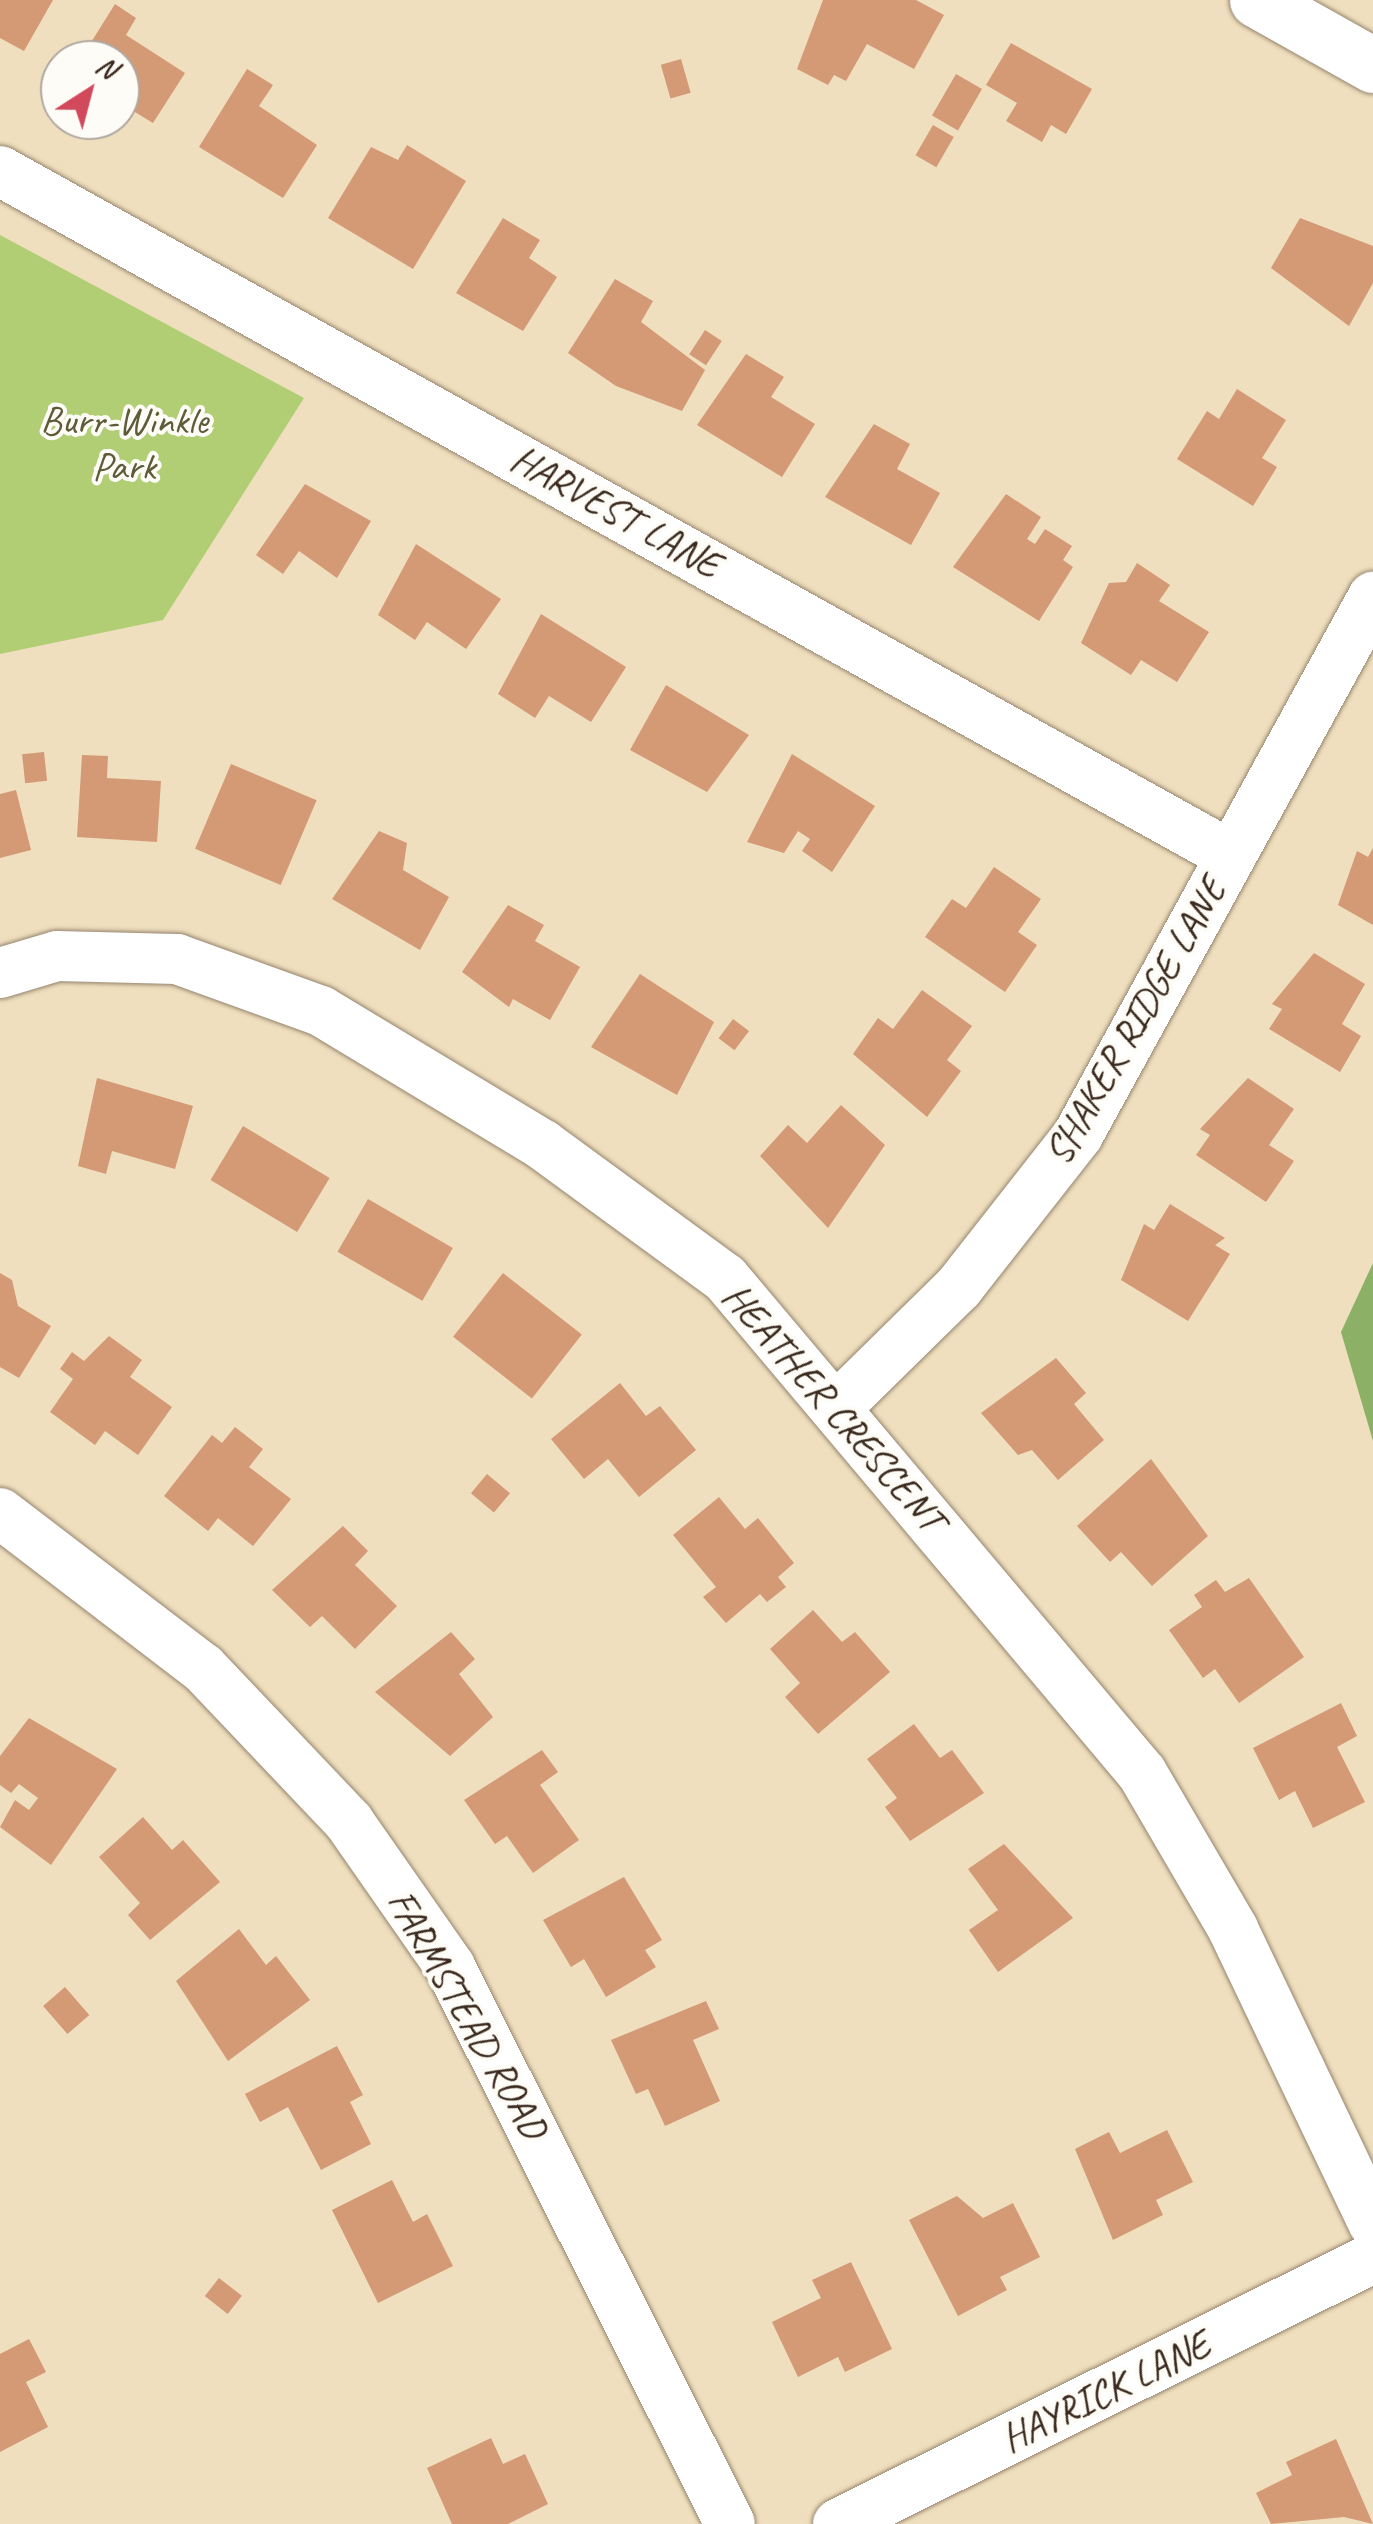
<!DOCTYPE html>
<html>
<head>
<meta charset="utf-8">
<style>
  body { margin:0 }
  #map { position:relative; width:1373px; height:2524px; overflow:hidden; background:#efdfbe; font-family:Caveat,sans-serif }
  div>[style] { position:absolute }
  .green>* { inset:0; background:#b1ce75 }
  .forest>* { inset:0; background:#8cb166 }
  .building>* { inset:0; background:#d49975; transform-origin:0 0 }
  .roads { filter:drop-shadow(0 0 2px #95846e) drop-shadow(0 0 2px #95846e) }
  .minor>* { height:50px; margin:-25px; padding:0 25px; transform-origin:25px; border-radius:25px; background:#fff }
  .tertiary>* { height:55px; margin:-27.5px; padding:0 27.5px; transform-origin:27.5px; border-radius:27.5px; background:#fff }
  span { translate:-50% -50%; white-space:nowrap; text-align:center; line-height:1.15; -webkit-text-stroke:8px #fdfcf7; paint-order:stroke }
  .park-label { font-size:40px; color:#5e5b38 }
  .street-label { font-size:40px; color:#3b2a1e }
  .north { position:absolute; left:40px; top:40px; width:100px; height:100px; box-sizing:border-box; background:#fdfcf7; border:2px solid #afa8a0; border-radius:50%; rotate:36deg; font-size:28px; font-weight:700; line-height:40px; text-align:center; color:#3b2a1e }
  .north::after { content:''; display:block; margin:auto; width:35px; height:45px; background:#d1495b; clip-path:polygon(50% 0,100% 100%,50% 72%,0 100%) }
</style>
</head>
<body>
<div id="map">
  <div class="green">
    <div style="clip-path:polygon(0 235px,304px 398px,163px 620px,0 654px)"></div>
  </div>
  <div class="forest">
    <div style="clip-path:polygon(1373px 1263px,1373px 1441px,1341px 1332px)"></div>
  </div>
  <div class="building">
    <div style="clip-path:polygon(0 0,53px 0,24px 51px,0 38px)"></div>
    <div style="clip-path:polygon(823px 0,916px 0,944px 15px,914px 69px,867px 44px,846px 81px,834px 75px,828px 85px,797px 69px)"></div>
    <div style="clip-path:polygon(115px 4px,136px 18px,126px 35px,185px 73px,153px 123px,120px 103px,120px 60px,80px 60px)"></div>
    <div style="clip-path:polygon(1011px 43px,1092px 89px,1066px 134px,1051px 125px,1042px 142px,1006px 121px,1017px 103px,986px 85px)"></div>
    <div style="left:681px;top:59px;width:35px;height:21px;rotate:74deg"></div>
    <div style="clip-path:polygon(247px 69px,273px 85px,259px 106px,317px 145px,283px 198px,199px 147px)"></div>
    <div style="left:956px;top:74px;width:30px;height:48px;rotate:30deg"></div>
    <div style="left:933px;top:125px;width:24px;height:35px;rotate:30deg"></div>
    <div style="clip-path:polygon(407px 145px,466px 181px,413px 269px,328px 218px,371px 147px,398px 160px)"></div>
    <div style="clip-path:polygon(503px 218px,540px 240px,529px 258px,557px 277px,523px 331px,456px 293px)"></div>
    <div style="clip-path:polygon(1300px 218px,1373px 246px,1373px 283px,1349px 326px,1271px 268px)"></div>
    <div style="clip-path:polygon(615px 279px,653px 301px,641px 322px,705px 370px,682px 411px,616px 386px,568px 353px)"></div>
    <div style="left:705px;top:330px;width:20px;height:29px;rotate:33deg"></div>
    <div style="clip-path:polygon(746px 354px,784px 377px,771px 397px,815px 424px,782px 477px,697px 425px)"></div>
    <div style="clip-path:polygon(1237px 389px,1286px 420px,1262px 458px,1277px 467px,1253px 506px,1177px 459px,1207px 411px,1219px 419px)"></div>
    <div style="clip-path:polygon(874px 424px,910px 444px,897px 469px,940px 493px,911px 545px,825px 497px)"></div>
    <div style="clip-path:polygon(305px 484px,371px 521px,337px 578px,299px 551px,283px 574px,256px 555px)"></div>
    <div style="clip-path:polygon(1006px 494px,1041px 517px,1027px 539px,1035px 544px,1045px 529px,1072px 546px,1063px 560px,1073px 567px,1039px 621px,953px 567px)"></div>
    <div style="clip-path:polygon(416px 544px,501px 599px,466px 649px,427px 622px,415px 640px,378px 615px)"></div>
    <div style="clip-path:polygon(1137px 563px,1170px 585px,1159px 601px,1209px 632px,1177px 682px,1141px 660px,1131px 675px,1081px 643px,1109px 583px,1126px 582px)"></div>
    <div style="clip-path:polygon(541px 614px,626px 667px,591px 722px,549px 696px,535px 718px,498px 694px)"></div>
    <div style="clip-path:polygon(666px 685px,749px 735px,707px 792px,630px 750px)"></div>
    <div style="left:44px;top:752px;width:29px;height:22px;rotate:84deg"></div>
    <div style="clip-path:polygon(792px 754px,875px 806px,832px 872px,802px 851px,810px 839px,798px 831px,784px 853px,747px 842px)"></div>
    <div style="clip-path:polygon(82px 755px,108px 756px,107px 778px,161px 781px,157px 842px,77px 837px)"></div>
    <div style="left:231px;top:764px;width:93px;height:92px;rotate:23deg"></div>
    <div style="clip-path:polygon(16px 790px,31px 850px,0 858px,0 794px)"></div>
    <div style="clip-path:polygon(379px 831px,407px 843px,403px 870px,449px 897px,420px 950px,332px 899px)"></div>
    <div style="clip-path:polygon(1373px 848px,1373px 925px,1338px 905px,1357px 851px,1368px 857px)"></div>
    <div style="clip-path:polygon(994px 867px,1041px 899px,1018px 932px,1037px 945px,1005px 992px,925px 937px,952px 899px,966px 908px)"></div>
    <div style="clip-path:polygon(508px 905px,544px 925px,535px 941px,580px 967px,550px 1020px,513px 999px,509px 1007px,462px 972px)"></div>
    <div style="clip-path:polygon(1314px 953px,1365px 984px,1342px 1024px,1361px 1036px,1340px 1072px,1269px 1029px,1282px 1009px,1272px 1004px)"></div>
    <div style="clip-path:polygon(640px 974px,714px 1022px,677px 1095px,591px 1047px)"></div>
    <div style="clip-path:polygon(922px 990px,972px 1026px,947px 1060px,961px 1071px,927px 1117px,853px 1054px,878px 1018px,893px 1029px)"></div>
    <div style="left:733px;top:1019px;width:20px;height:24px;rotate:37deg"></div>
    <div style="clip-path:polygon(97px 1078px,193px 1106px,175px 1169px,112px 1151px,106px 1174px,78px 1166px)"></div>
    <div style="clip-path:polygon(1248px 1078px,1294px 1109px,1269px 1145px,1294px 1161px,1266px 1202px,1196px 1155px,1210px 1135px,1200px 1129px)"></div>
    <div style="clip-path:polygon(841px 1105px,885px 1145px,828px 1228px,760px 1156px,788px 1125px,807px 1143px)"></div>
    <div style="left:243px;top:1126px;width:101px;height:63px;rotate:31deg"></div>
    <div style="left:368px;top:1199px;width:98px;height:61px;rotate:30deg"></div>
    <div style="clip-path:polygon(1170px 1204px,1225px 1238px,1215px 1245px,1230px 1254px,1188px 1321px,1121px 1280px,1144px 1224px,1154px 1230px)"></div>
    <div style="clip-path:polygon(0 1273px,12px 1280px,18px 1306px,51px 1326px,19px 1378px,0 1367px)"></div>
    <div style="left:503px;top:1273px;width:100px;height:81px;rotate:38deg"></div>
    <div style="clip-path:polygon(109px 1336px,142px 1360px,130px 1377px,172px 1407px,138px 1455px,105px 1431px,95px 1445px,50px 1412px,73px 1379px,60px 1369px,72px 1352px,84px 1361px)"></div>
    <div style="clip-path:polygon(1056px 1358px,1086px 1393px,1074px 1404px,1104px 1440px,1058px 1480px,1032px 1450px,1018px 1455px,981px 1413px)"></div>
    <div style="clip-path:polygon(620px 1383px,646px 1416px,660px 1406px,696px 1450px,639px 1497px,608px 1459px,584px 1479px,551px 1439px)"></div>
    <div style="clip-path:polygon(235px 1427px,263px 1449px,249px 1467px,291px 1499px,253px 1546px,218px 1518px,208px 1531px,164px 1496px,212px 1435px,222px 1443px)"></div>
    <div style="clip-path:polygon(1151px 1459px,1208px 1536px,1152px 1586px,1121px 1552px,1110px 1562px,1077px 1526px)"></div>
    <div style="left:487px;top:1474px;width:30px;height:25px;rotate:40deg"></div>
    <div style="clip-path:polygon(719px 1497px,745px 1529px,758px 1518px,794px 1563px,778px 1577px,786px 1587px,767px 1602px,760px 1594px,726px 1623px,703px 1597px,716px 1587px,673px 1535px)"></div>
    <div style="clip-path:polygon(343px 1526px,368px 1551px,355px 1565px,397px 1606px,355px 1649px,322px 1616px,310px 1627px,272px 1590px)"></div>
    <div style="clip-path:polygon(1249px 1578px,1304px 1657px,1239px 1703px,1215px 1669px,1203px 1678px,1169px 1630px,1202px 1607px,1194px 1595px,1216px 1580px,1225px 1592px)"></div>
    <div style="clip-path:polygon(813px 1610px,842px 1642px,855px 1632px,890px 1672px,818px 1734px,785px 1697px,800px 1683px,770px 1649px)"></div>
    <div style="clip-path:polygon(451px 1632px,475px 1659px,459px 1674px,493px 1717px,450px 1756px,375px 1692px)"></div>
    <div style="clip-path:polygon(1341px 1703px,1357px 1736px,1337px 1747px,1365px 1802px,1313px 1828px,1295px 1791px,1279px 1800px,1253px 1748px)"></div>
    <div style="clip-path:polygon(29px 1718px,117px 1769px,51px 1865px,0 1827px,15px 1800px,29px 1810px,38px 1798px,19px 1784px,11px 1793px,0 1785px,0 1756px)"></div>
    <div style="clip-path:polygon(914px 1724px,940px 1758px,952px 1750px,984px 1793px,910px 1841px,885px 1807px,897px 1798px,867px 1759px)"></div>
    <div style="clip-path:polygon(542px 1750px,558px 1772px,540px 1785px,579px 1840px,533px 1873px,507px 1836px,495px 1844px,464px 1800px)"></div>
    <div style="clip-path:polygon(143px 1817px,172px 1850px,183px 1840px,220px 1882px,150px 1940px,128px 1915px,140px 1903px,99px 1857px)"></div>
    <div style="clip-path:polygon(1004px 1844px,1073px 1918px,998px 1972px,969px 1930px,998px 1910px,968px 1869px)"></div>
    <div style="clip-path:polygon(624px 1877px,662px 1940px,645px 1950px,656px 1967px,606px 1997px,584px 1959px,571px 1967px,543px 1920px)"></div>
    <div style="clip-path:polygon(239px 1929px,266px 1965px,276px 1956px,310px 2000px,228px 2061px,176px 1981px)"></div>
    <div style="left:65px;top:1987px;width:37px;height:29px;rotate:49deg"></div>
    <div style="clip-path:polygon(706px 2001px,719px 2029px,693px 2040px,720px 2101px,665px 2126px,648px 2089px,636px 2094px,611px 2040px)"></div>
    <div style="clip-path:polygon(337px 2046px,363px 2095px,350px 2102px,371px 2144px,321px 2170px,288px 2107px,260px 2122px,245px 2094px)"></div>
    <div style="clip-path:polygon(1167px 2130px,1193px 2182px,1156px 2200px,1163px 2215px,1113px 2240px,1075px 2149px,1109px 2132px,1120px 2153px)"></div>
    <div style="clip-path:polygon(392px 2180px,413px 2222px,427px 2214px,453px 2266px,378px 2303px,332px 2210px)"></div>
    <div style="clip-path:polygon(957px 2196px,983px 2218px,1013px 2203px,1040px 2257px,1000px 2277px,1007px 2290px,958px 2316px,909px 2220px)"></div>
    <div style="clip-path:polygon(851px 2262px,892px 2349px,845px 2372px,838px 2357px,798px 2377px,772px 2322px,821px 2298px,812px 2280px)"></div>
    <div style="left:219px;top:2278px;width:29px;height:23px;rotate:38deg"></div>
    <div style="clip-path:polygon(29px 2339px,46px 2372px,26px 2382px,48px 2427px,0 2452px,0 2354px)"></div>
    <div style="clip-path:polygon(491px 2438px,503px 2464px,525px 2454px,548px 2504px,508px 2524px,452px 2524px,427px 2468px)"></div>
    <div style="clip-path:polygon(1336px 2439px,1373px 2524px,1344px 2517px,1271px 2524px,1256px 2493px,1292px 2475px,1286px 2462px)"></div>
  </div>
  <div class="roads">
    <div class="minor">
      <div style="left:0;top:171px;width:1407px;rotate:29.08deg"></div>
      <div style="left:0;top:973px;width:59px;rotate:-16.6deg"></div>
      <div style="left:57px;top:956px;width:120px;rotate:1.4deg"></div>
      <div style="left:177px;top:959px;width:153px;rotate:19.9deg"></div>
      <div style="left:321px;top:1011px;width:259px;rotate:31.1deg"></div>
      <div style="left:543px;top:1145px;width:225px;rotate:36.2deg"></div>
      <div style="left:725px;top:1278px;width:647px;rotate:49.89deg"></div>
      <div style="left:1142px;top:1773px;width:181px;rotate:59.7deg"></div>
      <div style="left:1233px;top:1929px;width:326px;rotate:64.5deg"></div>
      <div style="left:840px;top:1404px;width:167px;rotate:-44.5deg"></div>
      <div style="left:959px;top:1287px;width:193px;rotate:-51.9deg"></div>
      <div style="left:1078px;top:1135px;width:614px;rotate:-61.26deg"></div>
      <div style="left:0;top:1513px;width:255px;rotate:37.4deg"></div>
      <div style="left:203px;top:1668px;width:212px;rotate:46.5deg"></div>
      <div style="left:349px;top:1822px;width:177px;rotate:55.1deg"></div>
      <div style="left:450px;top:1967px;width:623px;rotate:63.31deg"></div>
      <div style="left:838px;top:2524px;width:597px;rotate:-26.44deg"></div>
    </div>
    <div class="tertiary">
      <div style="left:1257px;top:0;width:133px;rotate:29.3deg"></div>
    </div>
  </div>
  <div class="park-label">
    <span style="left:124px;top:443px">Burr-Winkle<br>Park</span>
  </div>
  <div class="street-label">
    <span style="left:616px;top:511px;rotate:29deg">HARVEST LANE</span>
    <span style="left:1135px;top:1021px;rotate:-60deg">SHAKER RIDGE LANE</span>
    <span style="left:834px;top:1407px;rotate:49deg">HEATHER CRESCENT</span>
    <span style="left:468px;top:2014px;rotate:60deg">FARMSTEAD ROAD</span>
    <span style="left:1105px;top:2391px;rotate:-26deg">HAYRICK LANE</span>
  </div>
  <div class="north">N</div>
</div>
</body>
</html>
